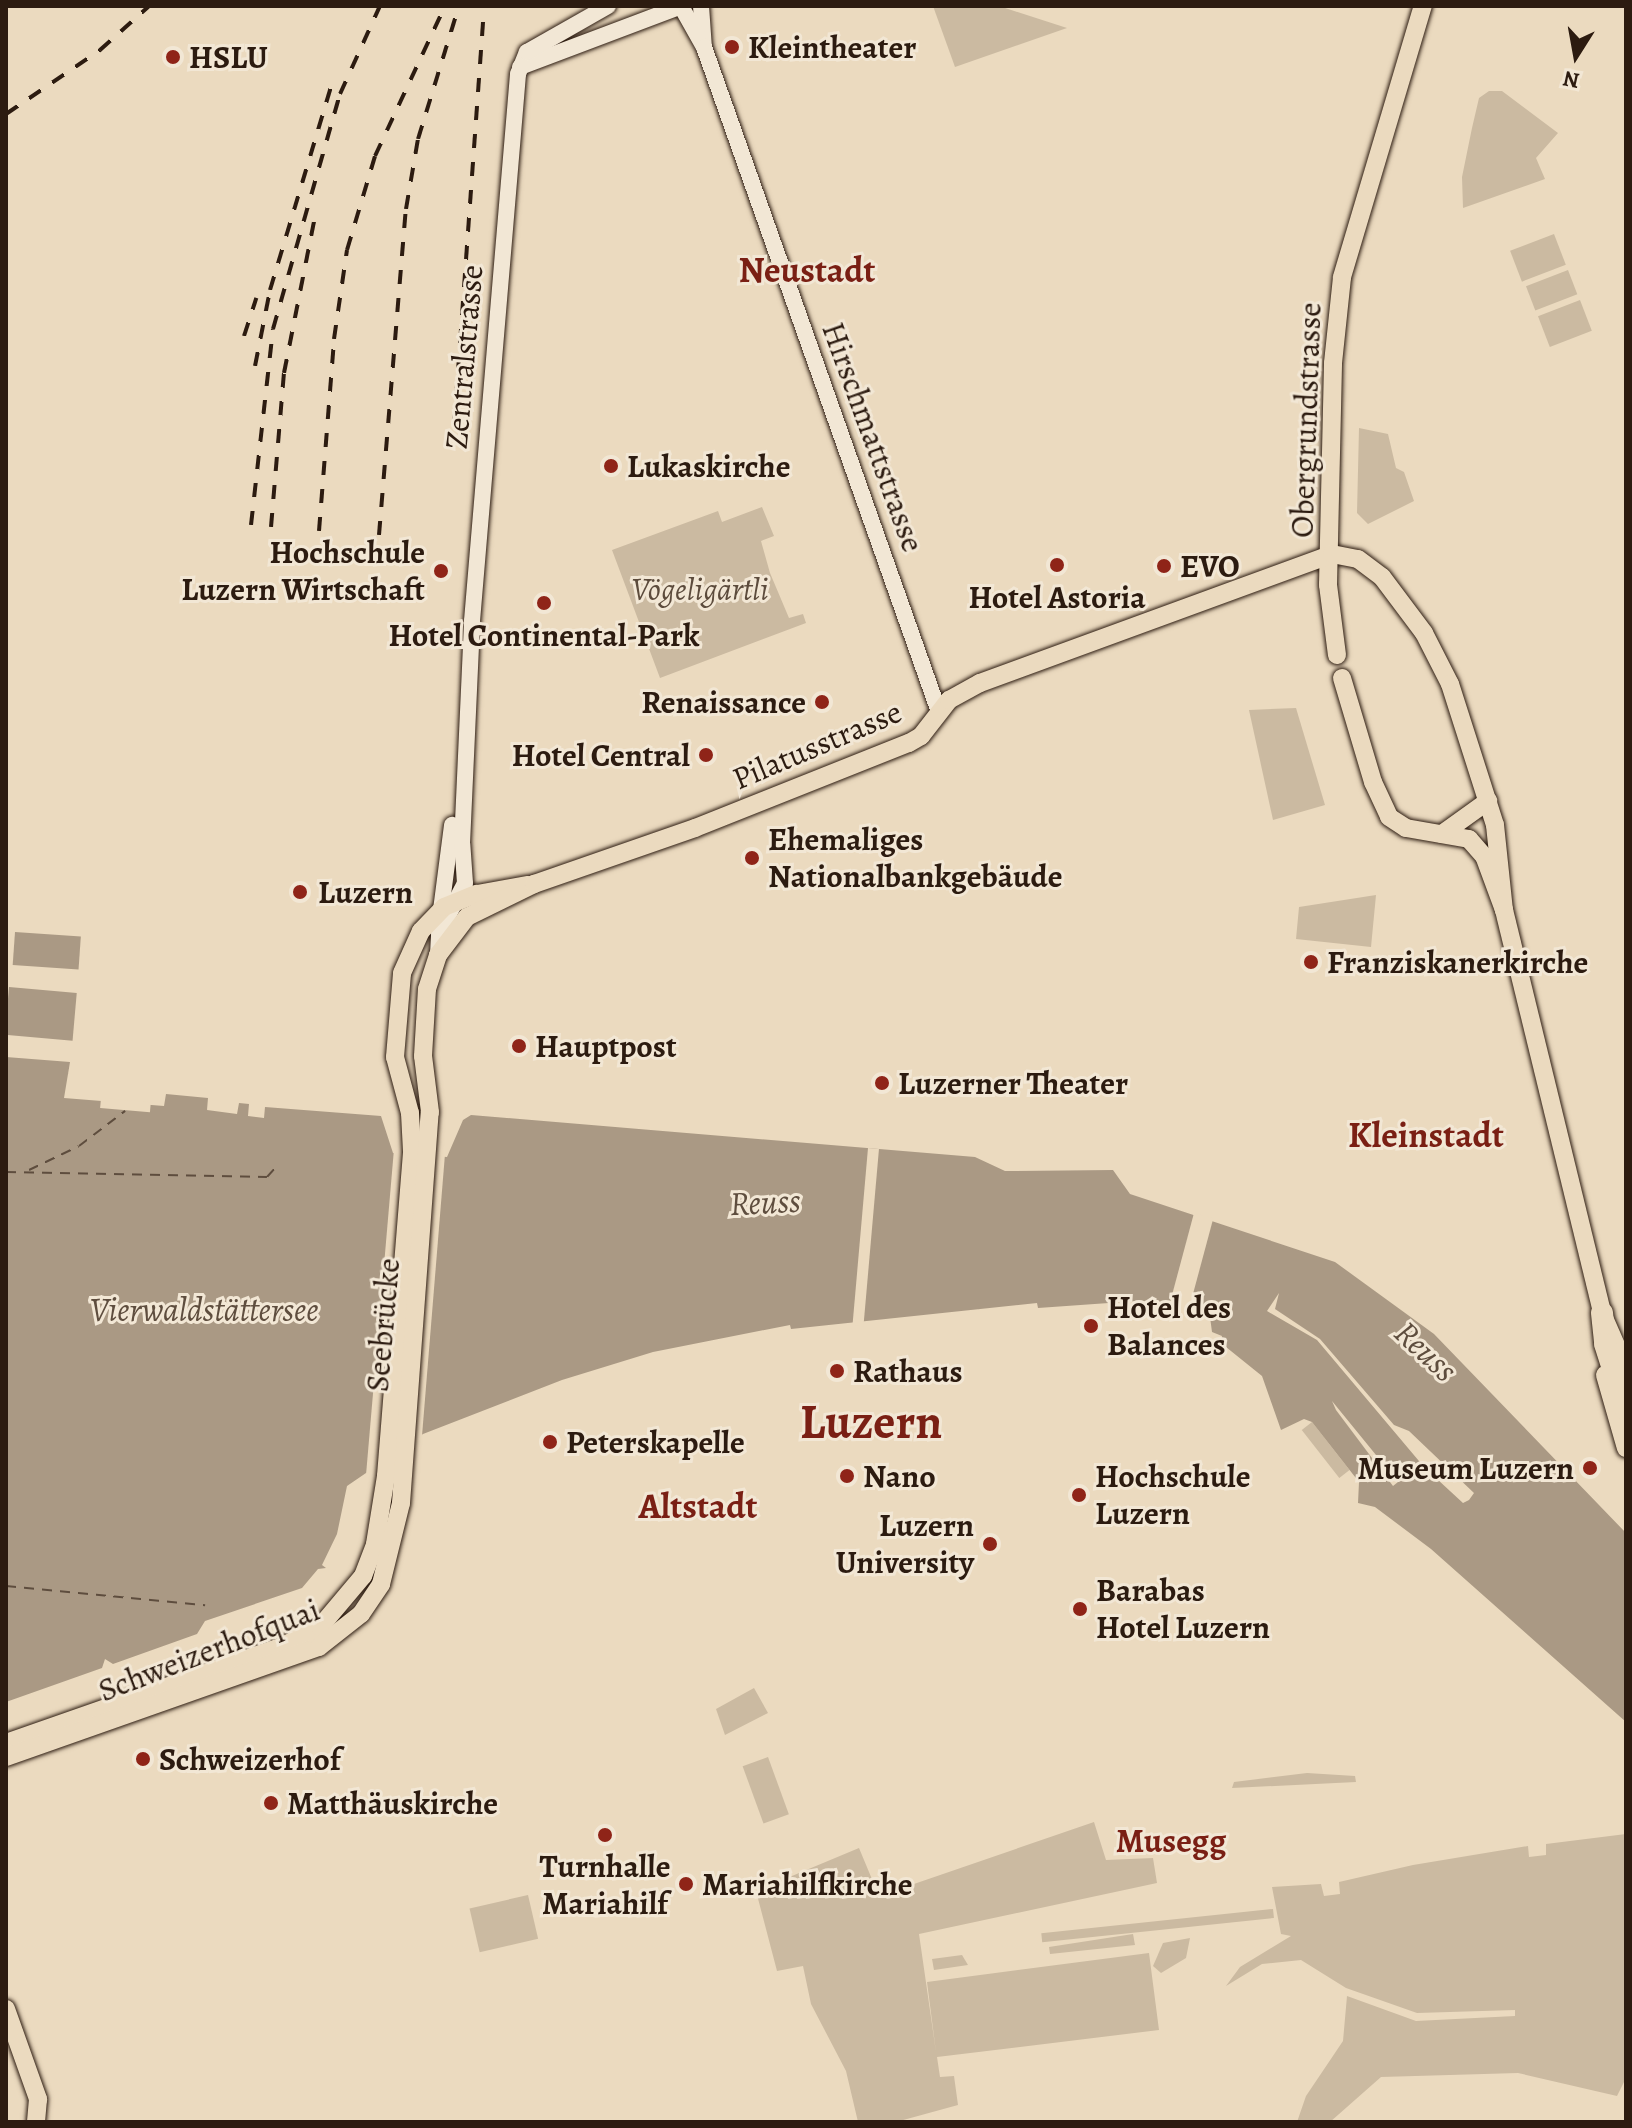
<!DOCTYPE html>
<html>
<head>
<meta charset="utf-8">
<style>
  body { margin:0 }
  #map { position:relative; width:1632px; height:2128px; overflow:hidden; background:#ebdabf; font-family:Alegreya,serif }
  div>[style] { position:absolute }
  .green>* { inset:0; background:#cbbaa1; transform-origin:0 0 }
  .water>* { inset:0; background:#aa9984; transform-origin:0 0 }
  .pier>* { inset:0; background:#ebdabf; transform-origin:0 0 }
  .ferry>* { height:2px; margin-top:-1px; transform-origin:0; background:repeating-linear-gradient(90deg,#5e4d3e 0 10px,transparent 0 18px) }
  .roads { filter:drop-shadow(0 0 2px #2c1b10) drop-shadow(0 0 2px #2c1b10) }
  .secondary>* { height:16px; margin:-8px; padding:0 8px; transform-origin:8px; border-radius:8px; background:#f2e7d5 }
  .primary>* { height:18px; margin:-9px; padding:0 9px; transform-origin:9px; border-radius:9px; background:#ebdabf }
  .highway>* { height:22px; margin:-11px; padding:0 11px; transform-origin:11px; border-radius:11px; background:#ebdabf }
  .rail>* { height:4px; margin-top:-2px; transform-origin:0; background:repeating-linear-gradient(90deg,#2c1b10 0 14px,transparent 0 28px) }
  .dots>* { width:22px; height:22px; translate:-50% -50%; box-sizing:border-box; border:4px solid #f2e7d5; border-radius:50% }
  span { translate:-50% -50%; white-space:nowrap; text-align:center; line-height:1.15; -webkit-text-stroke:6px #f2e7d5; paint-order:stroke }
  .poi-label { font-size:32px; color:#2c1b10; font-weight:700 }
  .left { translate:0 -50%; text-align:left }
  .right { translate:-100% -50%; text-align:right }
  .street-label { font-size:32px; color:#2c1b10 }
  .park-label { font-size:32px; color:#5c4b3c; font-style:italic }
  .water-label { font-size:34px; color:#5e4d3e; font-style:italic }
  .neighbourhood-label { font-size:34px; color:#7a1f14; font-weight:700 }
  .quarter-label { font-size:36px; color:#7a1f14; font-weight:700 }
  .town-label { font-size:48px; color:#7a1f14; font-weight:700 }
  .frame { position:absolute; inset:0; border:8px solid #2c1b10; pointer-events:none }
  .north { position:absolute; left:1536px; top:16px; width:80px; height:80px; -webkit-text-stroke:6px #f2e7d5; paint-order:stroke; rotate:191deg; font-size:22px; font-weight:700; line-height:32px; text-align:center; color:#2c1b10 }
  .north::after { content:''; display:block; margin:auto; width:28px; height:36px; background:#2c1b10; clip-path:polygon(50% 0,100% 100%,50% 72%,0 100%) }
</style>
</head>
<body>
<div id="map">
  <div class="green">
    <div style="clip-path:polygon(933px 6px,999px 6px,1067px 28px,955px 67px)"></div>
    <div style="clip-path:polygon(1489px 91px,1502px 91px,1558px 133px,1536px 158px,1545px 179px,1463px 208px,1462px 177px,1472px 128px,1479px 98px)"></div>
    <div style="left:1554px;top:234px;width:33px;height:47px;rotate:69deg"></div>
    <div style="left:1568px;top:270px;width:26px;height:45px;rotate:69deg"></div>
    <div style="left:1580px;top:300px;width:33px;height:45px;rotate:69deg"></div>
    <div style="clip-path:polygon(1359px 428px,1388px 434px,1396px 468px,1404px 472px,1414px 501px,1368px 524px,1357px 513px)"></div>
    <div style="clip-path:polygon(762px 507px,774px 536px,761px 541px,770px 573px,789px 618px,803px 614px,806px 623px,660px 678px,612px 550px,718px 511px,722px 522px)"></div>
    <div style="clip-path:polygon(1296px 708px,1325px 805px,1273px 820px,1249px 710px)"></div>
    <div style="clip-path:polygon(1376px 895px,1371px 947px,1296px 939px,1299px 907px)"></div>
    <div style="left:1312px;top:1422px;width:61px;height:13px;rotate:52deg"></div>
    <div style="clip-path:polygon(754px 1688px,768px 1713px,725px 1735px,716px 1709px)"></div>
    <div style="left:768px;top:1757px;width:61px;height:27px;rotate:70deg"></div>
    <div style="clip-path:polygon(1307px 1773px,1355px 1776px,1356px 1782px,1232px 1788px,1234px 1782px)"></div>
    <div style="clip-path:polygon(1094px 1822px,1106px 1860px,1153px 1858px,1157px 1883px,919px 1934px,936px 2052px,927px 1982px,1149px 1953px,1159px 2030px,937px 2057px,940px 2077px,954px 2076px,958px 2105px,896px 2122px,858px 2122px,846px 2071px,811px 2004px,803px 1966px,777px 1971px,756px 1891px,859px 1848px,879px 1896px)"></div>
    <div style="clip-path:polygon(1626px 1834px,1626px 2078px,1617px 2096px,1518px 2073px,1381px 2077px,1330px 2122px,1297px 2122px,1306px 2096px,1343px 2041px,1347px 1996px,1416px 2021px,1515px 2016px,1515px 2010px,1417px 2013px,1346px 1988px,1301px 1960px,1262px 1964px,1226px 1986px,1240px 1967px,1291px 1936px,1281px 1934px,1272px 1887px,1321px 1884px,1324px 1896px,1340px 1894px,1339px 1882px,1413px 1865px,1528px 1846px,1529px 1857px,1546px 1855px,1546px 1844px)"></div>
    <div style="left:528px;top:1895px;width:45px;height:60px;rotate:77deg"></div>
    <div style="left:1273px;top:1909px;width:9px;height:233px;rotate:84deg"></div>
    <div style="clip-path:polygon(1133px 1934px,1135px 1945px,1050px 1954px,1049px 1947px)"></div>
    <div style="clip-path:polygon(1190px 1938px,1186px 1958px,1161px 1973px,1153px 1966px,1163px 1943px)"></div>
    <div style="clip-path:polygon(962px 1955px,968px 1965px,934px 1970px,932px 1959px)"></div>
  </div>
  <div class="water">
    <div style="left:15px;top:932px;width:66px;height:33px;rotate:4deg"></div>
    <div style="left:9px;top:987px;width:68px;height:48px;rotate:5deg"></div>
    <div style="clip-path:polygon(evenodd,6px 1057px,70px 1062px,64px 1098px,164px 1106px,166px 1094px,208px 1098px,207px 1110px,237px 1114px,239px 1103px,249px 1104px,248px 1116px,264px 1118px,265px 1107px,381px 1116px,393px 1153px,447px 1157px,463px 1120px,471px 1115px,975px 1157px,1005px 1171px,1113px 1170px,1130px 1194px,1335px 1262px,1434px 1334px,1626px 1533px,1626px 1722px,1431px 1549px,1375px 1507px,1358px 1503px,1359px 1482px,1312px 1422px,1304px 1419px,1281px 1430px,1262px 1376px,1221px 1343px,1222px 1336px,1212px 1332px,1210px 1317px,1176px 1304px,1137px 1301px,1038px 1308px,1037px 1303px,791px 1329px,790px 1325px,653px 1352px,562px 1380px,423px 1434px,347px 1486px,337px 1534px,322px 1565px,326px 1568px,318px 1569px,302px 1588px,205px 1621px,197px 1634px,113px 1664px,105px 1659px,102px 1668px,6px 1702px,6px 1057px,1279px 1293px,1275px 1309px,1320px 1339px,1394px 1425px,1409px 1431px,1474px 1493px,1469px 1500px,1463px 1503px,1424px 1467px,1317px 1340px,1267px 1311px,1279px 1293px,6px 1057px,1332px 1401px,1398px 1482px,1393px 1486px,1336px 1410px,1332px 1401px)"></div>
  </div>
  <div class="pier">
    <div style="left:101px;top:1098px;width:50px;height:10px;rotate:5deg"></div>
    <div style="left:868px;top:1148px;width:11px;height:178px;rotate:5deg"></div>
    <div style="clip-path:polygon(394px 1149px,445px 1154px,422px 1436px,366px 1475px)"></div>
    <div style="left:1194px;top:1213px;width:20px;height:97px;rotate:15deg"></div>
  </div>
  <div class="ferry">
    <div style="left:29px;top:1170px;width:55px;rotate:-25.6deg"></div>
    <div style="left:79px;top:1146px;width:58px;rotate:-37.3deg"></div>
    <div style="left:6px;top:1172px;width:261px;rotate:1.1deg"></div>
    <div style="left:267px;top:1177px;width:15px;rotate:-48deg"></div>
    <div style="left:6px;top:1586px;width:200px;rotate:5.5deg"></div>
  </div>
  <div class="roads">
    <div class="secondary">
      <div style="left:701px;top:6px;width:39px;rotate:86deg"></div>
      <div style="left:682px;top:8px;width:45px;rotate:60.6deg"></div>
      <div style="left:704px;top:47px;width:705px;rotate:70.54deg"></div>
      <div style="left:520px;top:67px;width:170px;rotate:-20.7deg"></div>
      <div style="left:441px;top:910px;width:86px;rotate:-82.6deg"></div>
      <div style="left:438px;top:955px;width:22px;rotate:-87deg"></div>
      <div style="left:439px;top:933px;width:56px;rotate:-62.5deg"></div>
      <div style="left:465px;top:883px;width:39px;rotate:-94deg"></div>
      <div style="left:462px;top:844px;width:223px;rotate:-87.4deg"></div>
      <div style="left:472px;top:621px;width:549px;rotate:-85.19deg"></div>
      <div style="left:518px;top:74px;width:24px;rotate:-68deg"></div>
      <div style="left:527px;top:52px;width:93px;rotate:-29.6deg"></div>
    </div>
    <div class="primary">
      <div style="left:1337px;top:655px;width:71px;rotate:-97.3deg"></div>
      <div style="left:1328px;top:585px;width:222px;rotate:-88.7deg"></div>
      <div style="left:1333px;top:363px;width:86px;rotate:-84deg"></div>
      <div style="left:1342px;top:277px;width:283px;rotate:-73.4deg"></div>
      <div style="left:1342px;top:678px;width:109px;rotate:73.4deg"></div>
      <div style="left:1373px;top:782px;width:38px;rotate:65deg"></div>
      <div style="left:1389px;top:817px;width:20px;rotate:33deg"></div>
      <div style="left:1406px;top:828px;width:64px;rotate:9.9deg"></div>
      <div style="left:1469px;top:839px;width:23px;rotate:49deg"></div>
      <div style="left:1484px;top:856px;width:58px;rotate:69.7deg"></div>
      <div style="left:1504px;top:910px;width:415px;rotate:76.3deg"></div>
      <div style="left:1602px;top:1313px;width:60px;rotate:66.4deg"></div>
      <div style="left:1442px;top:834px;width:57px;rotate:-35.7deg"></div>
      <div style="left:1605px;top:1375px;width:76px;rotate:74deg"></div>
      <div style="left:6px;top:1743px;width:293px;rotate:-19.3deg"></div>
      <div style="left:283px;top:1646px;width:42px;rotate:-27.2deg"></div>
      <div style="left:320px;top:1627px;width:67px;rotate:-49.9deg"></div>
      <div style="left:363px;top:1576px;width:34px;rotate:-69deg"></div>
      <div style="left:375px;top:1544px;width:69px;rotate:-80.8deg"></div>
      <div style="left:386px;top:1476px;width:326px;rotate:-85.4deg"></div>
      <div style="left:412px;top:1151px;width:38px;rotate:-93deg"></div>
      <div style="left:410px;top:1113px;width:58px;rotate:-105deg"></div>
      <div style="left:395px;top:1057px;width:84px;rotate:-85.2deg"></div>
      <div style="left:402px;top:973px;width:46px;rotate:-65.7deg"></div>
      <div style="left:421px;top:931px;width:33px;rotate:-46deg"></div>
      <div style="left:444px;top:907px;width:35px;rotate:-22deg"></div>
      <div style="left:477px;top:894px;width:52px;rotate:-10deg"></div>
      <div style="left:6px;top:1757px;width:332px;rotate:-19.4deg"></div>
      <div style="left:319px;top:1647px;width:53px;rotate:-38.2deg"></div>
      <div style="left:361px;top:1614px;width:36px;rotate:-56deg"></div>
      <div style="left:381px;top:1584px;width:83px;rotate:-76.1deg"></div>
      <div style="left:401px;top:1503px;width:392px;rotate:-85.8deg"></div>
      <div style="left:430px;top:1112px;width:56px;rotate:-97.1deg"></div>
      <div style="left:423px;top:1056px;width:67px;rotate:-86.6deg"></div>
      <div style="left:427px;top:989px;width:36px;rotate:-72deg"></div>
      <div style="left:438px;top:955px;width:48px;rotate:-52.7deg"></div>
      <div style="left:467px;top:917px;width:75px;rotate:-26.2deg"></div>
      <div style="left:534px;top:884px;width:170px;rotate:-19.2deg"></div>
      <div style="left:695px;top:828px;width:230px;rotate:-21.7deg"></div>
      <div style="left:909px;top:743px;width:14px;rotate:-30deg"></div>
      <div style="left:921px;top:736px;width:46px;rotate:-52.1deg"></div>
      <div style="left:949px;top:700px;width:35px;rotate:-29deg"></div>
      <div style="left:980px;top:683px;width:375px;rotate:-20.1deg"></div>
      <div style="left:1332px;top:554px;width:26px;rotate:11deg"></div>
      <div style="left:1358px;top:559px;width:30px;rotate:37deg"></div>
      <div style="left:1382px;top:577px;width:70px;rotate:53.1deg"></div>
      <div style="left:1424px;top:633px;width:57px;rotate:63deg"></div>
      <div style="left:1450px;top:684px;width:148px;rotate:72.3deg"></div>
      <div style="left:1495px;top:825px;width:85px;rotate:84deg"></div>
      <div style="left:6px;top:2009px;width:96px;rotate:70.4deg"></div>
      <div style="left:38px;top:2099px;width:23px;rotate:95deg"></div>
    </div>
    <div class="highway">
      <div style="left:1602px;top:1313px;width:31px;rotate:84deg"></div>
      <div style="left:1605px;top:1344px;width:69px;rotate:72.3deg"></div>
    </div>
  </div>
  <div class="rail">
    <div style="left:6px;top:114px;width:114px;rotate:-34.2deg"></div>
    <div style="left:100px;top:50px;width:66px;rotate:-41.9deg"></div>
    <div style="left:244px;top:336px;width:40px;rotate:-72deg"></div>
    <div style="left:255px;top:366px;width:77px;rotate:-78.8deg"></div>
    <div style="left:270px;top:290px;width:222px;rotate:-73.3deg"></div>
    <div style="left:454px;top:427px;width:422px;rotate:-85.9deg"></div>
    <div style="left:251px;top:525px;width:197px;rotate:-83.6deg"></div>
    <div style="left:273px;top:329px;width:244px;rotate:-74.1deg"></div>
    <div style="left:340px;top:94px;width:97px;rotate:-65.6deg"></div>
    <div style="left:271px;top:527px;width:155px;rotate:-85.2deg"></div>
    <div style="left:284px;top:373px;width:165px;rotate:-78.8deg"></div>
    <div style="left:319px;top:531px;width:193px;rotate:-85.5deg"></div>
    <div style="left:334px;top:339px;width:90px;rotate:-81.7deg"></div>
    <div style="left:347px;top:250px;width:98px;rotate:-73.4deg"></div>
    <div style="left:375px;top:156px;width:166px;rotate:-65deg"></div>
    <div style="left:379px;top:535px;width:327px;rotate:-85.3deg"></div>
    <div style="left:406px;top:209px;width:71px;rotate:-80.3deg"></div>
    <div style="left:418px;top:139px;width:139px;rotate:-72.9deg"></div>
  </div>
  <div class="dots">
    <div style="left:732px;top:47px;background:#8f2418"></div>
    <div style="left:173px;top:57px;background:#8f2418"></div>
    <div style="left:611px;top:466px;background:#8f2418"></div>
    <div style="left:1057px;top:565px;background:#8f2418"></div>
    <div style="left:1164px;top:566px;background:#8f2418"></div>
    <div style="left:441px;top:571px;background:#8f2418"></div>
    <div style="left:544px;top:603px;background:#8f2418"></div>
    <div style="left:822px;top:702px;background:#8f2418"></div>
    <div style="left:706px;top:755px;background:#8f2418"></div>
    <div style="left:752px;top:858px;background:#8f2418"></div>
    <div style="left:300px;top:892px;background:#8f2418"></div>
    <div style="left:1311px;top:962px;background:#8f2418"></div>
    <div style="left:519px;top:1046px;background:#8f2418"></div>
    <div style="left:882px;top:1083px;background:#8f2418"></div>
    <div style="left:1091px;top:1326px;background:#8f2418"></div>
    <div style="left:837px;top:1371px;background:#8f2418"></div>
    <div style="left:550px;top:1442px;background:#8f2418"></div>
    <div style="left:1590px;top:1468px;background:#8f2418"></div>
    <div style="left:847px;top:1476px;background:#8f2418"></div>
    <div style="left:1079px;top:1495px;background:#8f2418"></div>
    <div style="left:990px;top:1544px;background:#8f2418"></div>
    <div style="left:1080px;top:1609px;background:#8f2418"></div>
    <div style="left:143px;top:1759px;background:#8f2418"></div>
    <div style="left:271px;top:1803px;background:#8f2418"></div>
    <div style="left:605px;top:1835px;background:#8f2418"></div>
    <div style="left:686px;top:1884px;background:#8f2418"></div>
  </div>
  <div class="poi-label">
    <span class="left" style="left:748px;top:47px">Kleintheater</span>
    <span class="left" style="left:189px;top:57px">HSLU</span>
    <span class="left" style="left:627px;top:466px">Lukaskirche</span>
    <span class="right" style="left:425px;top:571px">Hochschule<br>Luzern Wirtschaft</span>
    <span class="left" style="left:1180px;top:566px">EVO</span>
    <span style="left:1057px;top:597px">Hotel Astoria</span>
    <span style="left:544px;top:635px">Hotel Continental-Park</span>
    <span class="right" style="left:806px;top:702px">Renaissance</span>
    <span class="right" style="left:690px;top:755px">Hotel Central</span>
    <span class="left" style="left:768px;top:858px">Ehemaliges<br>Nationalbankgebäude</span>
    <span class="left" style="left:318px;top:892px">Luzern</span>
    <span class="left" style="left:1327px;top:962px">Franziskanerkirche</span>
    <span class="left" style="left:535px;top:1046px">Hauptpost</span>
    <span class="left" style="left:898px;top:1083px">Luzerner Theater</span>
    <span class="left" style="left:1107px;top:1326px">Hotel des<br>Balances</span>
    <span class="left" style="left:853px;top:1371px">Rathaus</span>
    <span class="left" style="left:566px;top:1442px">Peterskapelle</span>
    <span class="right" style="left:1574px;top:1468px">Museum Luzern</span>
    <span class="left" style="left:863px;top:1476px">Nano</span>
    <span class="left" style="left:1095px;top:1495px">Hochschule<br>Luzern</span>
    <span class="right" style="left:974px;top:1544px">Luzern<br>University</span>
    <span class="left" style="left:1096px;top:1609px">Barabas<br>Hotel Luzern</span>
    <span class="left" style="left:159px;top:1759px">Schweizerhof</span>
    <span class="left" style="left:287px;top:1803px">Matthäuskirche</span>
    <span style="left:605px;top:1885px">Turnhalle<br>Mariahilf</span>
    <span class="left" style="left:702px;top:1884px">Mariahilfkirche</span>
  </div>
  <div class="street-label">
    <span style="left:464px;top:357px;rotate:-85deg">Zentralstrasse</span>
    <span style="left:1306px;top:420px;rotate:-88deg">Obergrundstrasse</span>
    <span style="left:873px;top:437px;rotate:70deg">Hirschmattstrasse</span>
    <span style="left:817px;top:745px;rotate:-23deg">Pilatusstrasse</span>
    <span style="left:383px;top:1325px;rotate:-85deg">Seebrücke</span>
    <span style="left:209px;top:1650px;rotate:-21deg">Schweizerhofquai</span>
  </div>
  <div class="park-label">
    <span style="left:700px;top:589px">Vögeligärtli</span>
  </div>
  <div class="water-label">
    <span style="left:765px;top:1202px;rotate:-3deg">Reuss</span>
    <span style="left:204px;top:1310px">Vierwaldstättersee</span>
    <span style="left:1426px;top:1351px;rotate:43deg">Reuss</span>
  </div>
  <div class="neighbourhood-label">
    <span style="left:1171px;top:1841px">Musegg</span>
  </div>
  <div class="quarter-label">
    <span style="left:807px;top:270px">Neustadt</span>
    <span style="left:1426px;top:1135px">Kleinstadt</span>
    <span style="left:698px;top:1506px">Altstadt</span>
  </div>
  <div class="town-label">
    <span style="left:871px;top:1423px">Luzern</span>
  </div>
  <div class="frame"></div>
  <div class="north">N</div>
</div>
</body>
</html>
